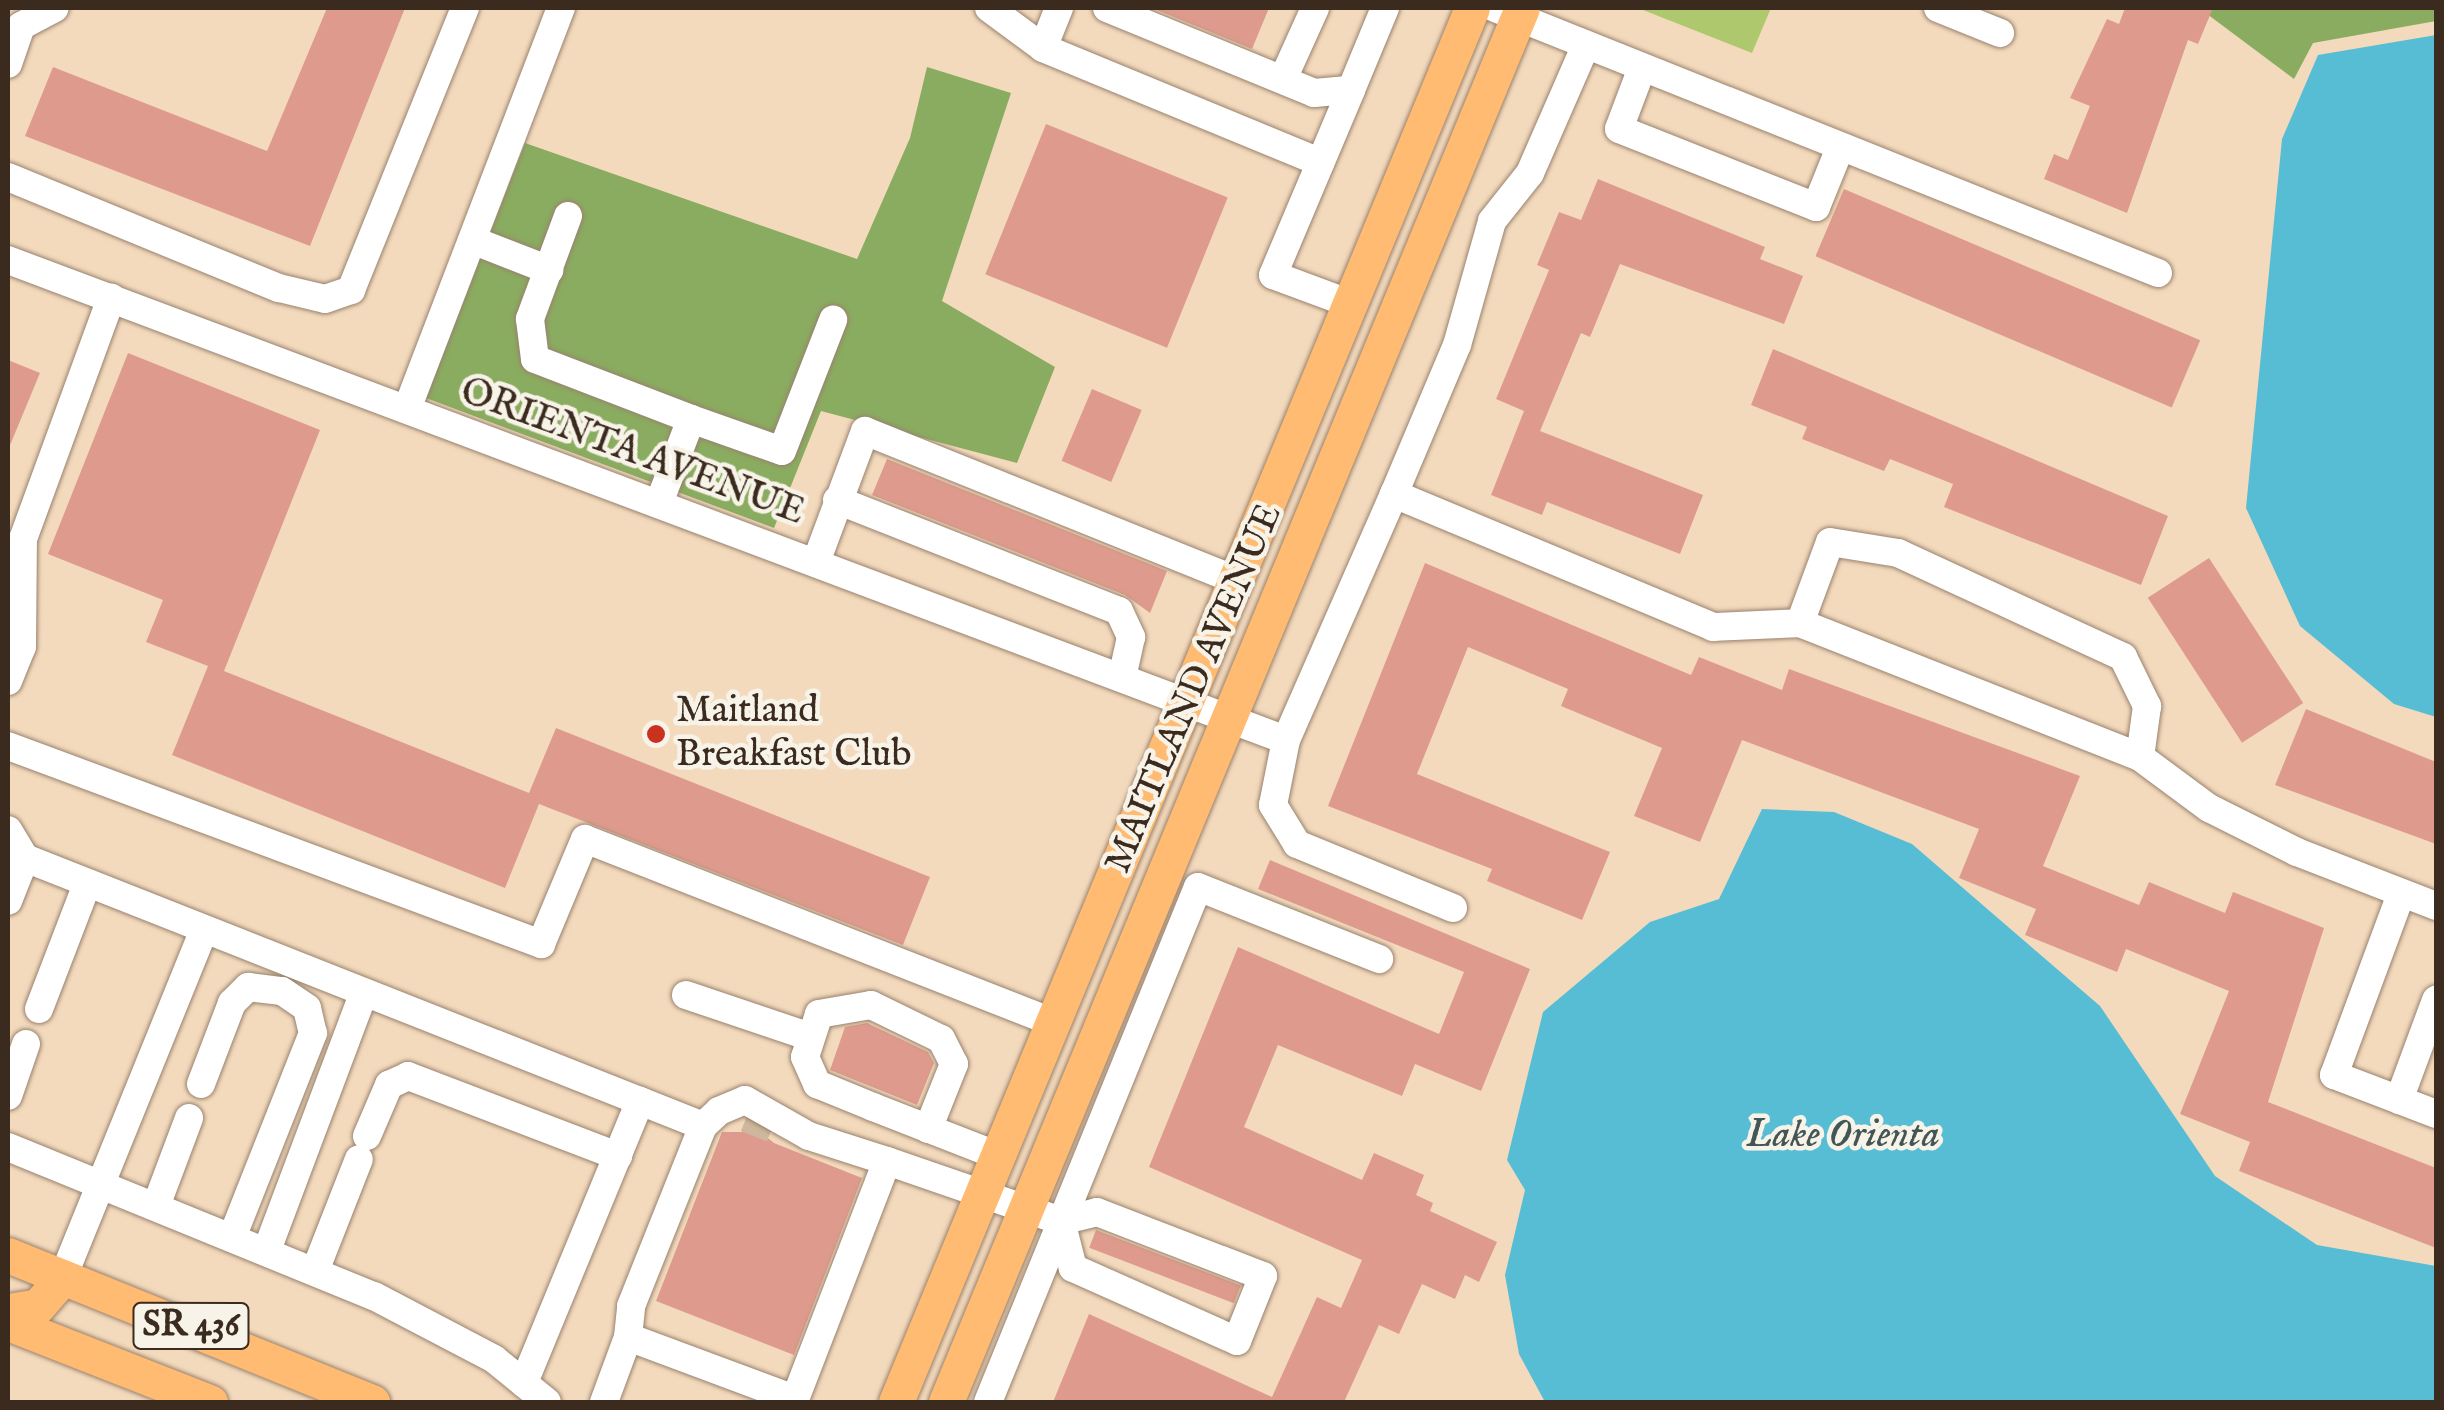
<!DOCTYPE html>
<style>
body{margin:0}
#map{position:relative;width:2444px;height:1410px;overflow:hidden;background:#f4dabd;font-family:"IM FELL English",serif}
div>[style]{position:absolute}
.green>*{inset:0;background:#aec86d}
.forest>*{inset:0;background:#8aac60}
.water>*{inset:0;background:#57bdd5}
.building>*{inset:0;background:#de9b8d;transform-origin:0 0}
.minor-tunnel>*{height:28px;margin-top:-14px;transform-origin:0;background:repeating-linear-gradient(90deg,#cfb79d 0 28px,transparent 0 42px)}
.roads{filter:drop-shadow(0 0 2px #98826e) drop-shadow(0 0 2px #98826e)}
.minor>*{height:28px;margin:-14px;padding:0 14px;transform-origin:14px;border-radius:14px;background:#fff}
.major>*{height:35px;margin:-17.5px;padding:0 17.5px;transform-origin:17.5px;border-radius:17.5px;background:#febb71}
.dots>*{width:28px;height:28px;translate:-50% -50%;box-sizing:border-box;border:5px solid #f7f3e8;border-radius:50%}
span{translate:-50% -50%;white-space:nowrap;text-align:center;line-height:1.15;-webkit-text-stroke:9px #f7f3e8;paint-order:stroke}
.shield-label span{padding:2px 8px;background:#f7f3e8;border:2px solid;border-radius:8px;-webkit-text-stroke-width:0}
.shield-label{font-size:35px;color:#3b2a1e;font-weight:700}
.street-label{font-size:38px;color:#3b2a1e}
.poi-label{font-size:38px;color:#3b2a1e}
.left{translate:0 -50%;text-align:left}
.water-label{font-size:40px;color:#435655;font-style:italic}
.frame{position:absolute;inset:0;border:10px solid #3b2a1e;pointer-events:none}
</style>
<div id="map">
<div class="green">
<div style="clip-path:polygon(1638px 8px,1771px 8px,1752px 53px)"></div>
</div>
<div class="forest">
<div style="clip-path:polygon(2199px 8px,2436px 8px,2436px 21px,2313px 43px,2294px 79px)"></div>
<div style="clip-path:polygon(927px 67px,1011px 93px,942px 301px,1055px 367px,1017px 463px,821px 411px,774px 528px,426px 398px,525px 143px,857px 259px,910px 138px)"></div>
</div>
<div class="water">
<div style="clip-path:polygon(2436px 35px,2436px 717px,2394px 704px,2300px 626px,2246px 508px,2282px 139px,2318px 55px)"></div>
<div style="clip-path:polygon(1762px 809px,1834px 812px,1912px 844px,2100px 1006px,2215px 1176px,2317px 1245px,2436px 1266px,2436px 1402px,1545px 1402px,1519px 1354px,1505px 1275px,1525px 1190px,1507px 1160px,1543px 1012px,1650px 922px,1719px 899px)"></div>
</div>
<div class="building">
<div style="clip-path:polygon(327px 8px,405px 8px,310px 246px,25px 136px,53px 67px,267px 151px)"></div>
<div style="clip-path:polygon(1152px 8px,1269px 8px,1252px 49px)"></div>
<div style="clip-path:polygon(2125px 8px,2213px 8px,2198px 44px,2188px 40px,2127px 213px,2044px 179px,2054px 154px,2068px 160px,2090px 106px,2070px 98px,2107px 19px,2119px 24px)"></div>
<div style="left:1046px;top:124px;width:196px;height:162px;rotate:22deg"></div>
<div style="clip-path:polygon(1598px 179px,1765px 247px,1760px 259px,1803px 276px,1784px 324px,1620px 264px,1590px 337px,1581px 333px,1540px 431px,1703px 495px,1680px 554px,1547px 502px,1542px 515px,1491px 495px,1524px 411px,1496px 399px,1549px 270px,1537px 265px,1559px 212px,1581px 220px)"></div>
<div style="left:1844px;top:189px;width:387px;height:73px;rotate:23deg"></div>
<div style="clip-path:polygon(1773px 349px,2168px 516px,2141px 585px,1944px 507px,1953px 484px,1890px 459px,1884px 471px,1802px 439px,1807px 427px,1751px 405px)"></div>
<div style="clip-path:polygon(128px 353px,320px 430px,224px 671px,529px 793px,556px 728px,930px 877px,903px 945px,539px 804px,505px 888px,172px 755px,208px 666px,146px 642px,163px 600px,48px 554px)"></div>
<div style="clip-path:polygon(8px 360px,40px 373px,8px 450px)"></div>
<div style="left:1092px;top:389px;width:54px;height:78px;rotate:23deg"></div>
<div style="clip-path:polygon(887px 459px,1167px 571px,1150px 613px,1125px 595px,872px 495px)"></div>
<div style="left:2209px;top:558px;width:173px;height:73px;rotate:57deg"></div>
<div style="clip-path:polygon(1425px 563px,1691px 675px,1699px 657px,1782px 690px,1789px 669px,2080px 776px,2043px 866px,2139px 905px,2149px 882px,2225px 913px,2233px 892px,2324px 928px,2268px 1102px,2436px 1168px,2436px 1248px,2239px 1171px,2250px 1142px,2180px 1114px,2229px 991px,2126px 949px,2117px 972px,2025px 935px,2036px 909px,1959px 878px,1979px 829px,1742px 740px,1700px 842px,1634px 816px,1662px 748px,1561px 706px,1568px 689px,1468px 647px,1417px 774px,1610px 852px,1582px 920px,1487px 881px,1492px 869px,1328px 806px)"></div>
<div style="clip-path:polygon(2306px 709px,2436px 762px,2436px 844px,2275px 785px)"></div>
<div style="clip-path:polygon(1270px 860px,1530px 969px,1481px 1091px,1415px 1064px,1402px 1096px,1278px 1045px,1244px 1127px,1362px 1180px,1374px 1153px,1424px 1175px,1416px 1195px,1433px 1203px,1430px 1211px,1497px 1242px,1479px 1282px,1465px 1275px,1455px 1299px,1422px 1284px,1399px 1334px,1379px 1325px,1344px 1402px,1053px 1402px,1089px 1314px,1272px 1397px,1317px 1297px,1341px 1308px,1362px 1260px,1149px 1167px,1238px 947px,1439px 1034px,1464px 972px,1258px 889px)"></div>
<div style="clip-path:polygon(867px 1023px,928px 1052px,934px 1063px,917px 1105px,830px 1070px,845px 1027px)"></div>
<div style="clip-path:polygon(746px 1120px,774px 1143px,862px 1178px,794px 1355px,656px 1301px,722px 1132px,742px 1132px)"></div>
<div style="left:1096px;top:1230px;width:155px;height:19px;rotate:21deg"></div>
</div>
<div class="minor-tunnel">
<div style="left:746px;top:1118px;width:35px;rotate:22deg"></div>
</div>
<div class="roads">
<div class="minor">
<div style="left:989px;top:8px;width:67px;rotate:36.5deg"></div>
<div style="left:1059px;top:8px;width:43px;rotate:111.8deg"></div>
<div style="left:1043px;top:48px;width:300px;rotate:22.4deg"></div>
<div style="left:1107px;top:8px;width:224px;rotate:22.3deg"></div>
<div style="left:1314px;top:93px;width:37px;rotate:-5deg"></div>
<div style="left:1351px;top:90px;width:89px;rotate:-67.5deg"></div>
<div style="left:1495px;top:8px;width:714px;rotate:21.79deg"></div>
<div style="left:1938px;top:8px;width:67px;rotate:22deg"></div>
<div style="left:8px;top:64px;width:40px;rotate:-71.1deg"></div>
<div style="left:21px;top:26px;width:38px;rotate:-28deg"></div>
<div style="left:1642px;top:68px;width:65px;rotate:110.7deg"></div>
<div style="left:1619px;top:129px;width:212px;rotate:21.6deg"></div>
<div style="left:1816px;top:207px;width:64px;rotate:-67.9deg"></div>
<div style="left:1283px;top:79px;width:78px;rotate:-65.7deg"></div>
<div style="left:8px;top:177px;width:293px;rotate:22.3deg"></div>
<div style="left:279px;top:288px;width:47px;rotate:13.4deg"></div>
<div style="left:325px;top:299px;width:28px;rotate:-19deg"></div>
<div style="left:351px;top:290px;width:304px;rotate:-68deg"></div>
<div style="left:568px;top:216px;width:110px;rotate:110.3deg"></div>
<div style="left:530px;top:319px;width:40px;rotate:82.9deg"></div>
<div style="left:535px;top:359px;width:167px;rotate:21deg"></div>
<div style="left:472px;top:240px;width:83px;rotate:21.3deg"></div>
<div style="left:8px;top:260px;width:1365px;rotate:20.59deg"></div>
<div style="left:1351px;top:304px;width:83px;rotate:-159.6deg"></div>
<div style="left:1273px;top:275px;width:201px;rotate:-67.1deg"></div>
<div style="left:407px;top:409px;width:430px;rotate:-69deg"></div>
<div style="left:1394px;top:494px;width:162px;rotate:-67.1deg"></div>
<div style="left:1457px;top:345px;width:129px;rotate:-74.2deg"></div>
<div style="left:1492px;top:221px;width:61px;rotate:-51.6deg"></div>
<div style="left:1530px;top:173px;width:140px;rotate:-66.4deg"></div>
<div style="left:837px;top:500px;width:303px;rotate:21.5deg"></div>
<div style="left:1119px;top:611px;width:29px;rotate:65deg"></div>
<div style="left:1131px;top:637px;width:42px;rotate:102.4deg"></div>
<div style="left:659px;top:503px;width:90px;rotate:-69.1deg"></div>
<div style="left:691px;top:419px;width:96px;rotate:19.4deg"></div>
<div style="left:782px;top:451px;width:141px;rotate:-68.7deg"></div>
<div style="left:816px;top:562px;width:140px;rotate:-69.5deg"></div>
<div style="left:865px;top:431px;width:398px;rotate:21.9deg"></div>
<div style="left:1800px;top:623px;width:86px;rotate:-69.7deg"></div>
<div style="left:1830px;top:542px;width:69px;rotate:9.2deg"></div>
<div style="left:1898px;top:553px;width:248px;rotate:24.8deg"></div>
<div style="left:2123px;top:657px;width:55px;rotate:63.9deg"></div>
<div style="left:2147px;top:706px;width:51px;rotate:97.8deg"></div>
<div style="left:8px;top:681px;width:37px;rotate:-68deg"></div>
<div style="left:22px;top:647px;width:108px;rotate:-89.5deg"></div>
<div style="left:23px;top:539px;width:257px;rotate:-69.9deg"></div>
<div style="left:8px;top:746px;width:569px;rotate:20.38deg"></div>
<div style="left:541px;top:944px;width:114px;rotate:-67.3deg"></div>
<div style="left:585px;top:839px;width:499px;rotate:21.4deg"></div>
<div style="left:8px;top:830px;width:33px;rotate:59deg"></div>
<div style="left:25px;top:858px;width:46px;rotate:111.6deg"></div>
<div style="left:25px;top:858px;width:661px;rotate:21.56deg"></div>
<div style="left:640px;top:1101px;width:305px;rotate:112.4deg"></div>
<div style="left:2401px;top:894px;width:193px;rotate:110.3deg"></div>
<div style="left:2334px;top:1075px;width:109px;rotate:20.9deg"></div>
<div style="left:1453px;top:908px;width:169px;rotate:-157.7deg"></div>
<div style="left:1297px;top:844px;width:46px;rotate:-121.6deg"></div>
<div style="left:1273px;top:805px;width:66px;rotate:-78.7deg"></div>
<div style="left:1286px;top:740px;width:269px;rotate:-66.3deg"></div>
<div style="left:1394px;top:494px;width:346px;rotate:22.6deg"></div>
<div style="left:1713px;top:627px;width:87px;rotate:-2.6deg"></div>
<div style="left:1800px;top:623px;width:365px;rotate:21.5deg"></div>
<div style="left:2140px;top:757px;width:86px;rotate:36.5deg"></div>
<div style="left:2209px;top:808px;width:98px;rotate:26.6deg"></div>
<div style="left:2297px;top:852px;width:149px;rotate:21.2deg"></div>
<div style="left:686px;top:995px;width:129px;rotate:18.6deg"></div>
<div style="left:39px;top:1009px;width:134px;rotate:-69deg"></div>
<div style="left:201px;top:1084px;width:87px;rotate:-69.1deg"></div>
<div style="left:232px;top:1003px;width:23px;rotate:-45deg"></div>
<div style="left:248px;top:987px;width:34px;rotate:7deg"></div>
<div style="left:282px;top:991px;width:30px;rotate:34deg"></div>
<div style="left:307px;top:1008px;width:26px;rotate:77deg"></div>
<div style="left:313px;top:1033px;width:217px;rotate:111.6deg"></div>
<div style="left:8px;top:1096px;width:55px;rotate:-70.9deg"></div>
<div style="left:2399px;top:1100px;width:107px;rotate:-69.7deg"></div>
<div style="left:640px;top:1101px;width:68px;rotate:21.6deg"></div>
<div style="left:928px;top:1129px;width:70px;rotate:-68.2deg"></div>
<div style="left:954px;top:1064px;width:28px;rotate:-117deg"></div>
<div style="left:941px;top:1039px;width:78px;rotate:-154.1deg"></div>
<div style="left:871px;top:1005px;width:53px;rotate:170.2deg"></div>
<div style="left:819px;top:1014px;width:45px;rotate:108deg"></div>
<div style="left:805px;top:1057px;width:30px;rotate:66deg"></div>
<div style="left:817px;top:1084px;width:61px;rotate:22.3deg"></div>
<div style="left:873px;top:1107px;width:132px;rotate:21.3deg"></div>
<div style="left:367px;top:1136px;width:56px;rotate:-66.7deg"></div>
<div style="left:389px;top:1085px;width:21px;rotate:-25deg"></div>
<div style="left:408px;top:1076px;width:225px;rotate:20.9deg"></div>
<div style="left:8px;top:1147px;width:395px;rotate:22.2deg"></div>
<div style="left:374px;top:1296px;width:136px;rotate:27.7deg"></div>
<div style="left:494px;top:1359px;width:68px;rotate:39.1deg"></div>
<div style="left:156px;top:1206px;width:94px;rotate:-69.4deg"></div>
<div style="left:267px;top:1250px;width:273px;rotate:-69.4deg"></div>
<div style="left:315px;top:1271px;width:120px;rotate:-68.6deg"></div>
<div style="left:63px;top:1277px;width:372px;rotate:-67.9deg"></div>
<div style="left:628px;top:1337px;width:31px;rotate:-84deg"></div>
<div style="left:631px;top:1306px;width:194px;rotate:-68.2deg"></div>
<div style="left:703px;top:1126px;width:22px;rotate:-43deg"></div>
<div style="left:719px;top:1111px;width:28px;rotate:-23deg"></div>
<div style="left:745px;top:1100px;width:73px;rotate:29.4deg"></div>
<div style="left:809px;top:1136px;width:82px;rotate:17.8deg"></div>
<div style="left:604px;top:1402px;width:69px;rotate:-69.7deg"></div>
<div style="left:628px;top:1337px;width:178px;rotate:20.4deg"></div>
<div style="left:794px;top:1402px;width:258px;rotate:-68.9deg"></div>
<div style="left:887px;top:1161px;width:184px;rotate:19deg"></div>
<div style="left:1061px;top:1221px;width:37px;rotate:-14deg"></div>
<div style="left:1097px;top:1212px;width:178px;rotate:21.1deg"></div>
<div style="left:1263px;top:1276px;width:70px;rotate:111.8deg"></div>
<div style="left:1237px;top:1341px;width:180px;rotate:-156deg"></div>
<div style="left:1073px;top:1268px;width:49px;rotate:-104.3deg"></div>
<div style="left:988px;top:1402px;width:556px;rotate:-67.82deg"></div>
<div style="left:1198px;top:887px;width:195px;rotate:21.7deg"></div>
</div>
<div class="major">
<div style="left:8px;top:1255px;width:393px;rotate:22deg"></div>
<div style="left:8px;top:1311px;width:30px;rotate:-9deg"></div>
<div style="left:38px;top:1306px;width:38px;rotate:-49deg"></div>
<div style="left:8px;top:1323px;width:217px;rotate:21.4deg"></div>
<div style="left:896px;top:1402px;width:1508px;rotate:-67.55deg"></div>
<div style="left:946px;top:1402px;width:1508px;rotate:-67.55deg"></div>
</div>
</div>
<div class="dots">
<div style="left:656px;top:734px;background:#c8321e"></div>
</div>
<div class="shield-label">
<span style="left:191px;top:1326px">SR 436</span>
</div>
<div class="street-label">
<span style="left:632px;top:453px;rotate:20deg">ORIENTA AVENUE</span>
<span style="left:1195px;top:689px;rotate:-67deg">MAITLAND AVENUE</span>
</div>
<div class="poi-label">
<span class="left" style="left:676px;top:734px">Maitland<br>Breakfast Club</span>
</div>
<div class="water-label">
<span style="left:1843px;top:1136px">Lake Orienta</span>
</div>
<div class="frame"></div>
</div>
